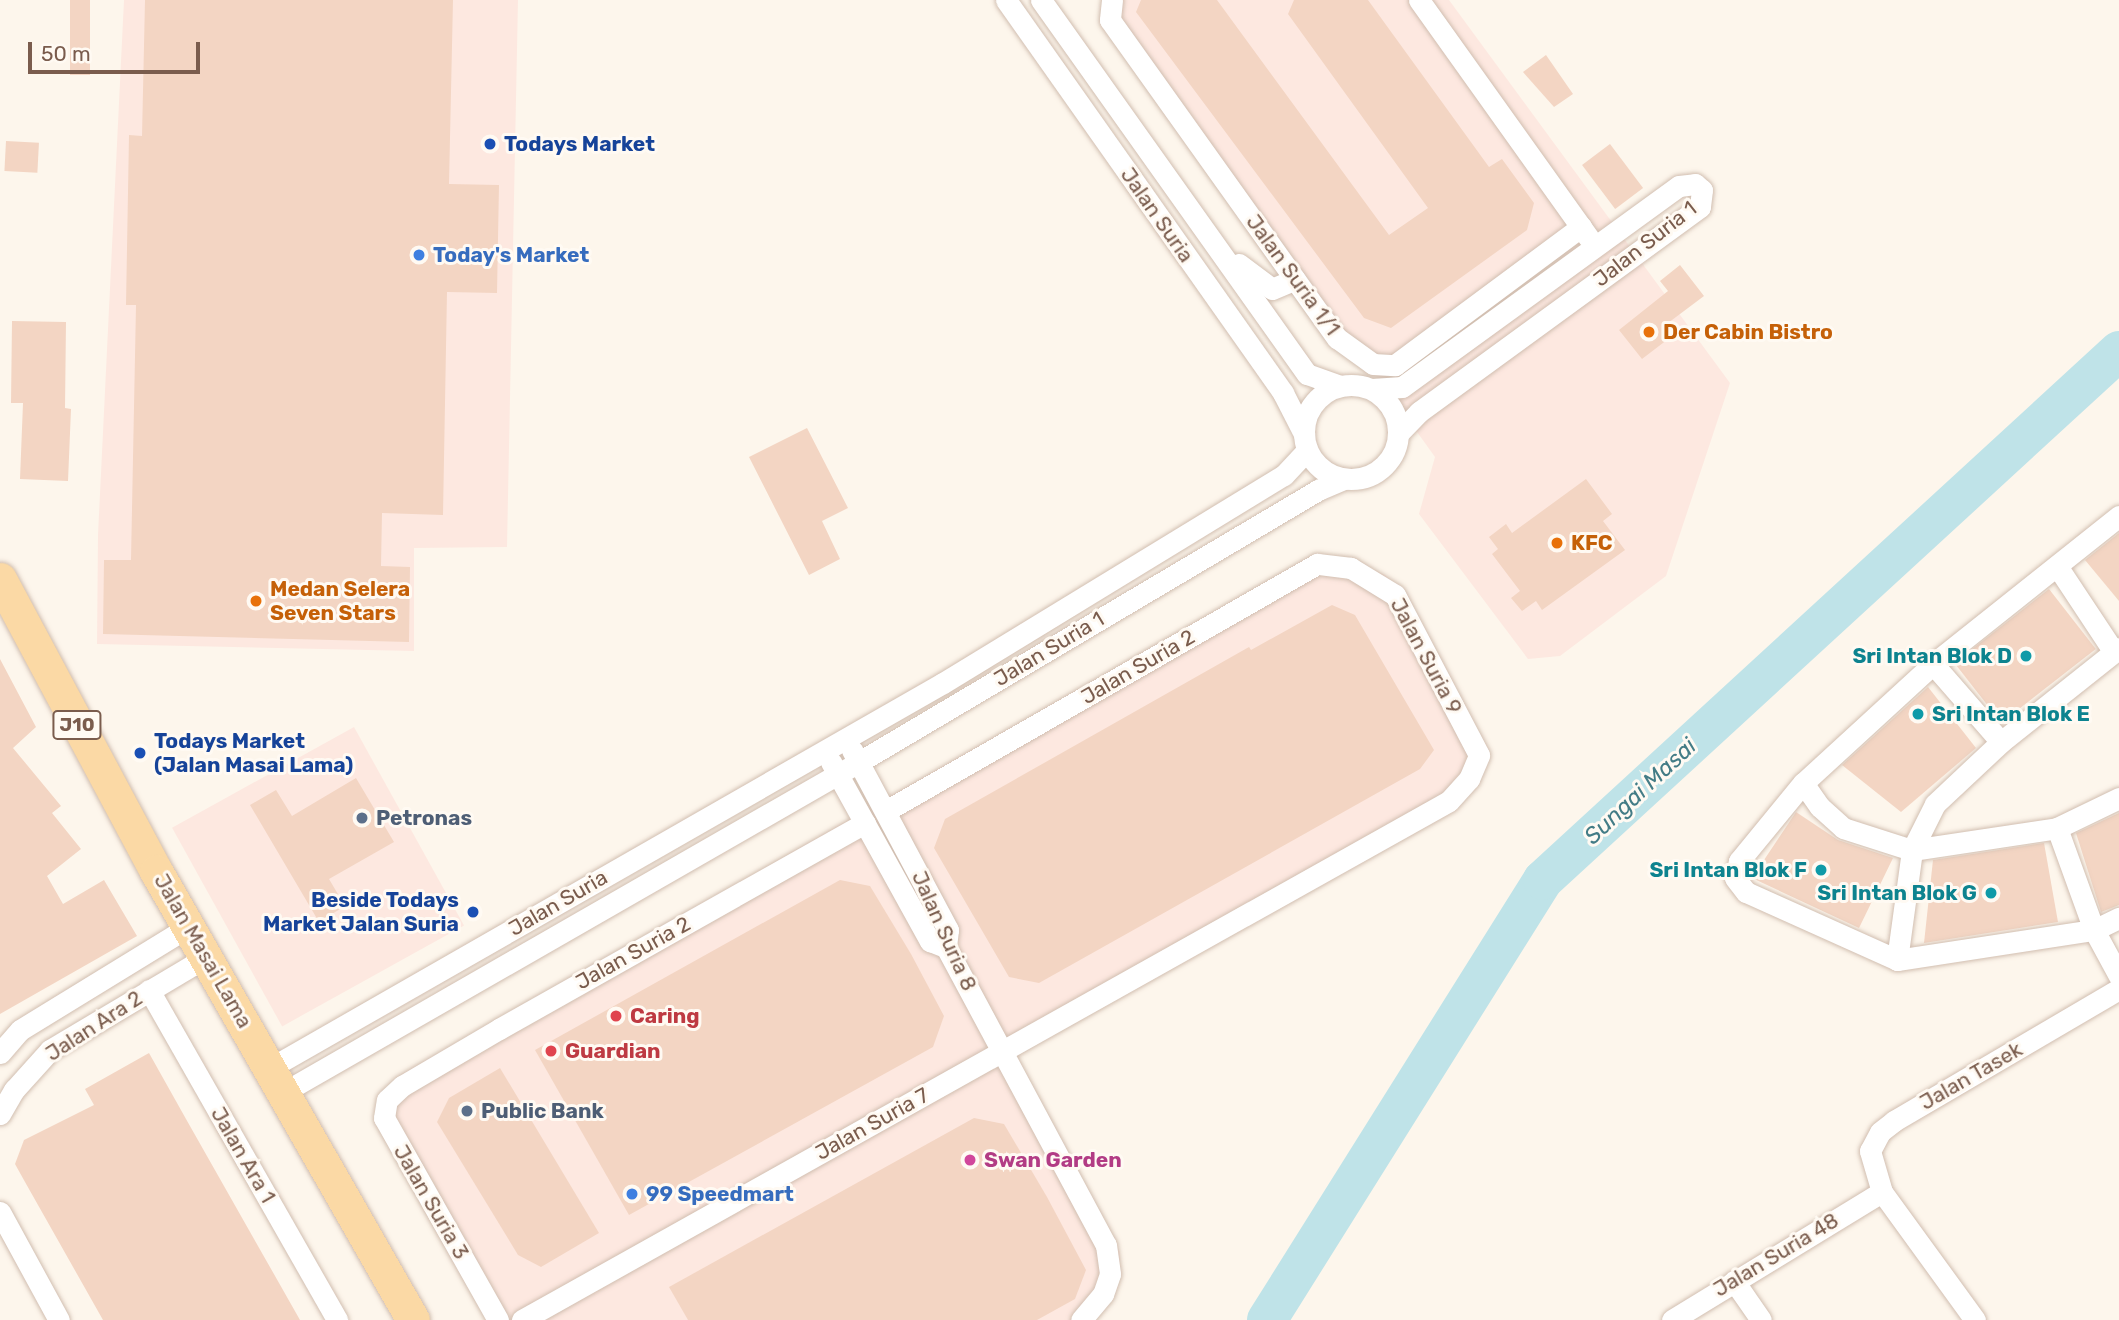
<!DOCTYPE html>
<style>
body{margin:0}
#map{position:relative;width:2119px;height:1320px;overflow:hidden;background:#fdf6ec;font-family:Rubik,sans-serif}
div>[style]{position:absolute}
.commercial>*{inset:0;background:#fde8e0;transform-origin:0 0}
.river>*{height:40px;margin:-20px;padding:0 20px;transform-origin:20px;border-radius:20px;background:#bfe3e8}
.building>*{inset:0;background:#f3d5c3;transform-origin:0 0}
.roads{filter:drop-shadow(0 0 2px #d1beb0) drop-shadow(0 0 2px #d1beb0)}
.minor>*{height:21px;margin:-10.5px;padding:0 10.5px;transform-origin:10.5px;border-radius:10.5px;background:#fff}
.minor>.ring{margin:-10.5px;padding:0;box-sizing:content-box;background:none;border:21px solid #fff;border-radius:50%}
.primary>*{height:33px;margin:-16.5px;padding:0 16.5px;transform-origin:16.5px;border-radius:16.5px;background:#fbd9a5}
.dots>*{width:19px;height:19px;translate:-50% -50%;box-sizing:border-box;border:4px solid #fffaf3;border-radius:50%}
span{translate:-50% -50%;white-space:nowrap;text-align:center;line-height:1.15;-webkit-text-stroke:6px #fffaf3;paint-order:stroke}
.shield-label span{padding:2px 5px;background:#fffaf3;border:2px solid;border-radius:5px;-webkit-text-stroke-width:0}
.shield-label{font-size:19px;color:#7a5c4d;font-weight:700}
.transit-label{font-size:21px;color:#164399;font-weight:700}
.left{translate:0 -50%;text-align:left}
.right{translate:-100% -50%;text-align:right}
.street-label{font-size:21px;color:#7a5c4d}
.shop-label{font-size:21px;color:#366cbe;font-weight:700}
.food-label{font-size:21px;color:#c56008;font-weight:700}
.culture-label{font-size:21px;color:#0d838f;font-weight:700}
.service-label{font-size:21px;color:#4e5e75;font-weight:700}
.health-label{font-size:21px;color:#be3a42;font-weight:700}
.hotel-label{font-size:21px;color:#b23c85;font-weight:700}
.water-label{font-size:23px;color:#437c86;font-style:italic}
.scale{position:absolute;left:28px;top:42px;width:172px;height:32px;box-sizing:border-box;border:4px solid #7a5c4d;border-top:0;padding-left:9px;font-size:21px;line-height:24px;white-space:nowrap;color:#7a5c4d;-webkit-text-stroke:5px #fffaf3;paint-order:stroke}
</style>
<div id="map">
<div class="commercial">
<div style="clip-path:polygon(124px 0,518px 0,507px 547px,414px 548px,414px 651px,97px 644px,98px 535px)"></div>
<div style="clip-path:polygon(1107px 0,1449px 0,1730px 383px,1666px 576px,1560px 656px,1528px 659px,1419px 514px,1435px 457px)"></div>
<div style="clip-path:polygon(1313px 556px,1355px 561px,1385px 575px,1400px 589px,1489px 754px,1477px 783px,1013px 1055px,1120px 1252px,1120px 1274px,1094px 1320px,488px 1320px,380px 1095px,402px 1074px)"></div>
<div style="left:354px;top:727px;width:227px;height:208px;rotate:61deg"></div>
</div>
<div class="river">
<div style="left:1267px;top:1320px;width:519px;rotate:-57.9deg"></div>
<div style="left:1543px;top:880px;width:782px;rotate:-42.56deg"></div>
</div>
<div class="building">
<div style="left:70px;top:0;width:20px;height:75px"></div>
<div style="clip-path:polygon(145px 0,453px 0,449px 184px,499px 185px,497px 293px,447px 292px,443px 515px,382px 513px,381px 566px,410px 567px,409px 642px,103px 634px,104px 560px,131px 560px,136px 305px,126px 305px,129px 135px,142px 136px)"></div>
<div style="clip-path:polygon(1141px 0,1217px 0,1389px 235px,1428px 208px,1288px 14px,1294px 0,1368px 0,1489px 167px,1502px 159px,1534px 203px,1527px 230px,1391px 328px,1364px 318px,1136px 12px)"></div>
<div style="clip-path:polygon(1546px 55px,1573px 94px,1554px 107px,1523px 72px)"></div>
<div style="left:6px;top:141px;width:33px;height:30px;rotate:3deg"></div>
<div style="left:1610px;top:144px;width:55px;height:35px;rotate:53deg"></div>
<div style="clip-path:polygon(1680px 265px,1704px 296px,1668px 323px,1676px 333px,1642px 359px,1619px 330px,1668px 291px,1660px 281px)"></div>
<div style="clip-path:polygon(12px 321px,66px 322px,65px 408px,71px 409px,68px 481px,20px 479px,23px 403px,11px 403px)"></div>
<div style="clip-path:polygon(807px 428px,848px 508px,822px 521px,840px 559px,809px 575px,749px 457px)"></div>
<div style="clip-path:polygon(1586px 479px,1612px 514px,1603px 521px,1625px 550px,1542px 610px,1536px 601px,1522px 611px,1511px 598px,1520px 591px,1492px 554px,1498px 549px,1489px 537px,1506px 524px,1512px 533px)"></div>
<div style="clip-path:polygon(2119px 533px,2119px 601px,2085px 560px)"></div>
<div style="left:2049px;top:589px;width:76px;height:120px;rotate:52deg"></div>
<div style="clip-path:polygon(1332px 605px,1355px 615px,1434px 750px,1420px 769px,1039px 983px,1009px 977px,934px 848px,945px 819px,1249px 647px,1251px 650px)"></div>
<div style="clip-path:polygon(0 659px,36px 727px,13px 748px,61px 806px,52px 813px,81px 849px,47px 876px,63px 904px,104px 880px,137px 936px,0 1014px)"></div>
<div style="clip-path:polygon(1928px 687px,1976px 748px,1901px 812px,1842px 765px)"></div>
<div style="clip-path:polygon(356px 778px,394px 842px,329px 879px,345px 906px,319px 922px,250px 805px,276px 790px,292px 816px)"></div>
<div style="clip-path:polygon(1796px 812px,1838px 840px,1893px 858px,1859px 928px,1752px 878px)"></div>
<div style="clip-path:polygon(2119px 813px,2119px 905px,2101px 912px,2076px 833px)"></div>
<div style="clip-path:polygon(2044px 843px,2058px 922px,1924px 943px,1933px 860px)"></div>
<div style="clip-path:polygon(840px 880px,870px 886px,911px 954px,944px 1016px,933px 1047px,629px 1215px,535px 1050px)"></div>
<div style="clip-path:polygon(149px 1053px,186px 1119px,300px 1320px,103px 1320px,25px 1182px,15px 1164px,24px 1140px,94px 1105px,85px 1089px)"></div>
<div style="clip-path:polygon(500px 1068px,599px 1233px,541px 1267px,518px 1255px,437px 1122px,449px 1098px)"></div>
<div style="clip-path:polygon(974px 1118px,1004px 1124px,1047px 1197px,1086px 1270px,1075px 1299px,1037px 1320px,688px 1320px,669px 1287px)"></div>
</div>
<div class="roads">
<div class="minor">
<div style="left:1006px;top:0;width:481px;rotate:54.8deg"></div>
<div style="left:1283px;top:393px;width:46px;rotate:62.9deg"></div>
<div style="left:1041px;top:0;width:459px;rotate:54.6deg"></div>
<div style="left:1307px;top:374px;width:35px;rotate:20deg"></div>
<div style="left:1112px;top:0;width:20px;rotate:96deg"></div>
<div style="left:1110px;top:20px;width:391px;rotate:54.5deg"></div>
<div style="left:1337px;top:338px;width:44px;rotate:35.8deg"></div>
<div style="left:1373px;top:364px;width:22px;rotate:3deg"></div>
<div style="left:1395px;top:365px;width:232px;rotate:-36.6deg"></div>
<div style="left:1419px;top:0;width:292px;rotate:54.5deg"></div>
<div style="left:1239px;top:264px;width:41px;rotate:37.1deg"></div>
<div style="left:1272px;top:289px;width:25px;rotate:-23deg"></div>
<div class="ring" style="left:1304px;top:385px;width:73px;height:73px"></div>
<div style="left:1372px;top:389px;width:30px;rotate:-4deg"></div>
<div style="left:1402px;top:387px;width:342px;rotate:-36deg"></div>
<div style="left:1679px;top:186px;width:16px;rotate:-7deg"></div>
<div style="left:1695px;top:184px;width:9px;rotate:41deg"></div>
<div style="left:1702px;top:190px;width:17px;rotate:97deg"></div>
<div style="left:1700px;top:207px;width:348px;rotate:143.9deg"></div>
<div style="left:1419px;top:412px;width:30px;rotate:134deg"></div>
<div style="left:2119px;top:516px;width:238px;rotate:141.5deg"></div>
<div style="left:1933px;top:664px;width:176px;rotate:137.5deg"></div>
<div style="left:1803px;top:783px;width:101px;rotate:129.4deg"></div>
<div style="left:1739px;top:861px;width:17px;rotate:103deg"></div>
<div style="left:1735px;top:878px;width:18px;rotate:52deg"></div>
<div style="left:1746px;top:892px;width:166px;rotate:24.2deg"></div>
<div style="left:1897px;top:960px;width:199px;rotate:-8.7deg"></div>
<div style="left:2094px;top:930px;width:28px;rotate:-26deg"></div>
<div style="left:2057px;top:566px;width:103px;rotate:56.5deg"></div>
<div style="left:1933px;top:664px;width:103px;rotate:48.9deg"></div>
<div style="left:852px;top:750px;width:204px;rotate:61.9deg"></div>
<div style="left:948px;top:930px;width:17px;rotate:97deg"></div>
<div style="left:946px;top:947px;width:338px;rotate:61.8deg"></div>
<div style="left:1106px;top:1245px;width:29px;rotate:82deg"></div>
<div style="left:1110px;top:1274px;width:21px;rotate:109deg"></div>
<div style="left:1103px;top:1294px;width:34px;rotate:130deg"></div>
<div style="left:831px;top:762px;width:205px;rotate:61.1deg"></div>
<div style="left:930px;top:941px;width:17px;rotate:21deg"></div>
<div style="left:1803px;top:783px;width:29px;rotate:55deg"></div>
<div style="left:1820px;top:807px;width:31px;rotate:42deg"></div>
<div style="left:1843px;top:828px;width:72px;rotate:17.7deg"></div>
<div style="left:1912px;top:850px;width:147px;rotate:-8.6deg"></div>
<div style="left:2057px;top:828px;width:69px;rotate:-25.8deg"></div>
<div style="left:2057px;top:828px;width:109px;rotate:70.1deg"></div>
<div style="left:2094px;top:930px;width:52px;rotate:61.5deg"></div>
<div style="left:1897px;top:960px;width:111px;rotate:-82.2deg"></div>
<div style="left:1912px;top:850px;width:51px;rotate:-63.4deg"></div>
<div style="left:1935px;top:804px;width:91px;rotate:-43.2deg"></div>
<div style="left:2001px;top:742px;width:151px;rotate:-38.5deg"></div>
<div style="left:149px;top:990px;width:380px;rotate:60.3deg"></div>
<div style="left:0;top:1053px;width:30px;rotate:-49deg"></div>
<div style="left:20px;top:1030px;width:197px;rotate:-31.5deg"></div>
<div style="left:270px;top:1068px;width:775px;rotate:-29.77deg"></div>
<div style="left:943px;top:683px;width:399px;rotate:-31.4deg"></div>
<div style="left:1284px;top:475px;width:34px;rotate:-47deg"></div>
<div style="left:284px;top:1092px;width:663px;rotate:-29.85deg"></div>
<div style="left:859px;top:762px;width:534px;rotate:-30.65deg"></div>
<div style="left:1318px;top:490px;width:28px;rotate:-23deg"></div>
<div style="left:0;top:1114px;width:28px;rotate:-60deg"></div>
<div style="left:14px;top:1090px;width:54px;rotate:-48deg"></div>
<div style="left:50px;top:1050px;width:182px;rotate:-30.8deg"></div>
<div style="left:0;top:1212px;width:123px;rotate:61.4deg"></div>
<div style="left:1734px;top:1281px;width:47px;rotate:55.3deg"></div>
<div style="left:498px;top:1320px;width:232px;rotate:-119.4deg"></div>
<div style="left:384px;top:1118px;width:18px;rotate:-81deg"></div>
<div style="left:387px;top:1100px;width:21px;rotate:-43deg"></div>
<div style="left:402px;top:1086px;width:113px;rotate:-30.4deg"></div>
<div style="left:499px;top:1029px;width:420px;rotate:-29.4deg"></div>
<div style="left:522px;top:1320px;width:1062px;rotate:-29.24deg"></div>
<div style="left:1449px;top:801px;width:30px;rotate:-48deg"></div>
<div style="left:1469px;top:779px;width:26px;rotate:-67deg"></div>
<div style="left:1479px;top:755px;width:181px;rotate:-117.7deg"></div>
<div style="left:1395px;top:595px;width:52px;rotate:-148.5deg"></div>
<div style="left:1351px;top:568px;width:34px;rotate:-173deg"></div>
<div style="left:1317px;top:564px;width:497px;rotate:150.2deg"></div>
<div style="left:1672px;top:1320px;width:246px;rotate:-31.4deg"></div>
<div style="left:1975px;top:1320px;width:158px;rotate:-126deg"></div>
<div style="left:1882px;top:1192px;width:43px;rotate:-106.3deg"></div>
<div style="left:1870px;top:1151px;width:21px;rotate:-62deg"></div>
<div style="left:1880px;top:1132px;width:18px;rotate:-38deg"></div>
<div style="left:1894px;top:1121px;width:261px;rotate:-30.4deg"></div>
</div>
<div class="primary">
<div style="left:0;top:579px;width:331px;rotate:61.9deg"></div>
<div style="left:156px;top:871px;width:517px;rotate:60.21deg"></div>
</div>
</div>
<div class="dots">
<div style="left:490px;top:144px;background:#1a4fb4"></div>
<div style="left:419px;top:255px;background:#3f7fe0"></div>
<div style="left:1649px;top:332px;background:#e8710a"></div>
<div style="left:1557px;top:543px;background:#e8710a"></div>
<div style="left:256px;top:601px;background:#e8710a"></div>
<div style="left:2026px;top:656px;background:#0f9aa8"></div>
<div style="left:1918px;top:714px;background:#0f9aa8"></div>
<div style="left:140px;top:753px;background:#1a4fb4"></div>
<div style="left:362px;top:818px;background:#5c6f8a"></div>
<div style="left:1821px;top:870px;background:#0f9aa8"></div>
<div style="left:1991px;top:893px;background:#0f9aa8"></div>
<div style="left:473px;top:912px;background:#1a4fb4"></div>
<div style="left:616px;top:1016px;background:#e0444e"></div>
<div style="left:551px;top:1051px;background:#e0444e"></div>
<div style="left:467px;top:1111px;background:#5c6f8a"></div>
<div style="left:970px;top:1160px;background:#d1479c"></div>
<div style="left:632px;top:1194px;background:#3f7fe0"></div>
</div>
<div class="shield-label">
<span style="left:77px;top:725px">J10</span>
</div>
<div class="transit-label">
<span class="left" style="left:504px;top:144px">Todays Market</span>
<span class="left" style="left:154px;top:753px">Todays Market<br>(Jalan Masai Lama)</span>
<span class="right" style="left:459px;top:912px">Beside Todays<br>Market Jalan Suria</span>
</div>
<div class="street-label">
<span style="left:1157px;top:215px;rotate:55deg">Jalan Suria</span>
<span style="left:1645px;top:244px;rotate:-38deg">Jalan Suria 1</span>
<span style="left:1293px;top:275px;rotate:54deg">Jalan Suria 1/1</span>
<span style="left:1049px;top:649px;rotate:-31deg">Jalan Suria 1</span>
<span style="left:1426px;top:656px;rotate:62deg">Jalan Suria 9</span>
<span style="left:1138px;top:667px;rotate:-30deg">Jalan Suria 2</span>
<span style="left:558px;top:903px;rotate:-30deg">Jalan Suria</span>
<span style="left:944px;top:931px;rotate:66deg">Jalan Suria 8</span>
<span style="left:203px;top:951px;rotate:60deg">Jalan Masai Lama</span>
<span style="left:633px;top:953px;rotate:-29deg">Jalan Suria 2</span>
<span style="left:94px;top:1026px;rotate:-33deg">Jalan Ara 2</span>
<span style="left:1971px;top:1076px;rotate:-30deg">Jalan Tasek</span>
<span style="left:872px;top:1124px;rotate:-29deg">Jalan Suria 7</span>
<span style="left:243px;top:1155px;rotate:60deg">Jalan Ara 1</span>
<span style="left:431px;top:1202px;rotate:60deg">Jalan Suria 3</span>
<span style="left:1776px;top:1255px;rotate:-31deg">Jalan Suria 48</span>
</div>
<div class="shop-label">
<span class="left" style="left:433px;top:255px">Today's Market</span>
<span class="left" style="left:646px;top:1194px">99 Speedmart</span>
</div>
<div class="food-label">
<span class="left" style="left:1663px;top:332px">Der Cabin Bistro</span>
<span class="left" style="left:1571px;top:543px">KFC</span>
<span class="left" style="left:270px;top:601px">Medan Selera<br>Seven Stars</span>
</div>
<div class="culture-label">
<span class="right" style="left:2012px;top:656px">Sri Intan Blok D</span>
<span class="left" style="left:1932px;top:714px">Sri Intan Blok E</span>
<span class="right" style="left:1807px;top:870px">Sri Intan Blok F</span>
<span class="right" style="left:1977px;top:893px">Sri Intan Blok G</span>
</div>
<div class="service-label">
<span class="left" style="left:376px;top:818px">Petronas</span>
<span class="left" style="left:481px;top:1111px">Public Bank</span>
</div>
<div class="health-label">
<span class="left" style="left:630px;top:1016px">Caring</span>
<span class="left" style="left:565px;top:1051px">Guardian</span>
</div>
<div class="hotel-label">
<span class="left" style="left:984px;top:1160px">Swan Garden</span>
</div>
<div class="water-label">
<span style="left:1640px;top:791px;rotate:-43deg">Sungai Masai</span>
</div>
<div class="scale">50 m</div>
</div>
